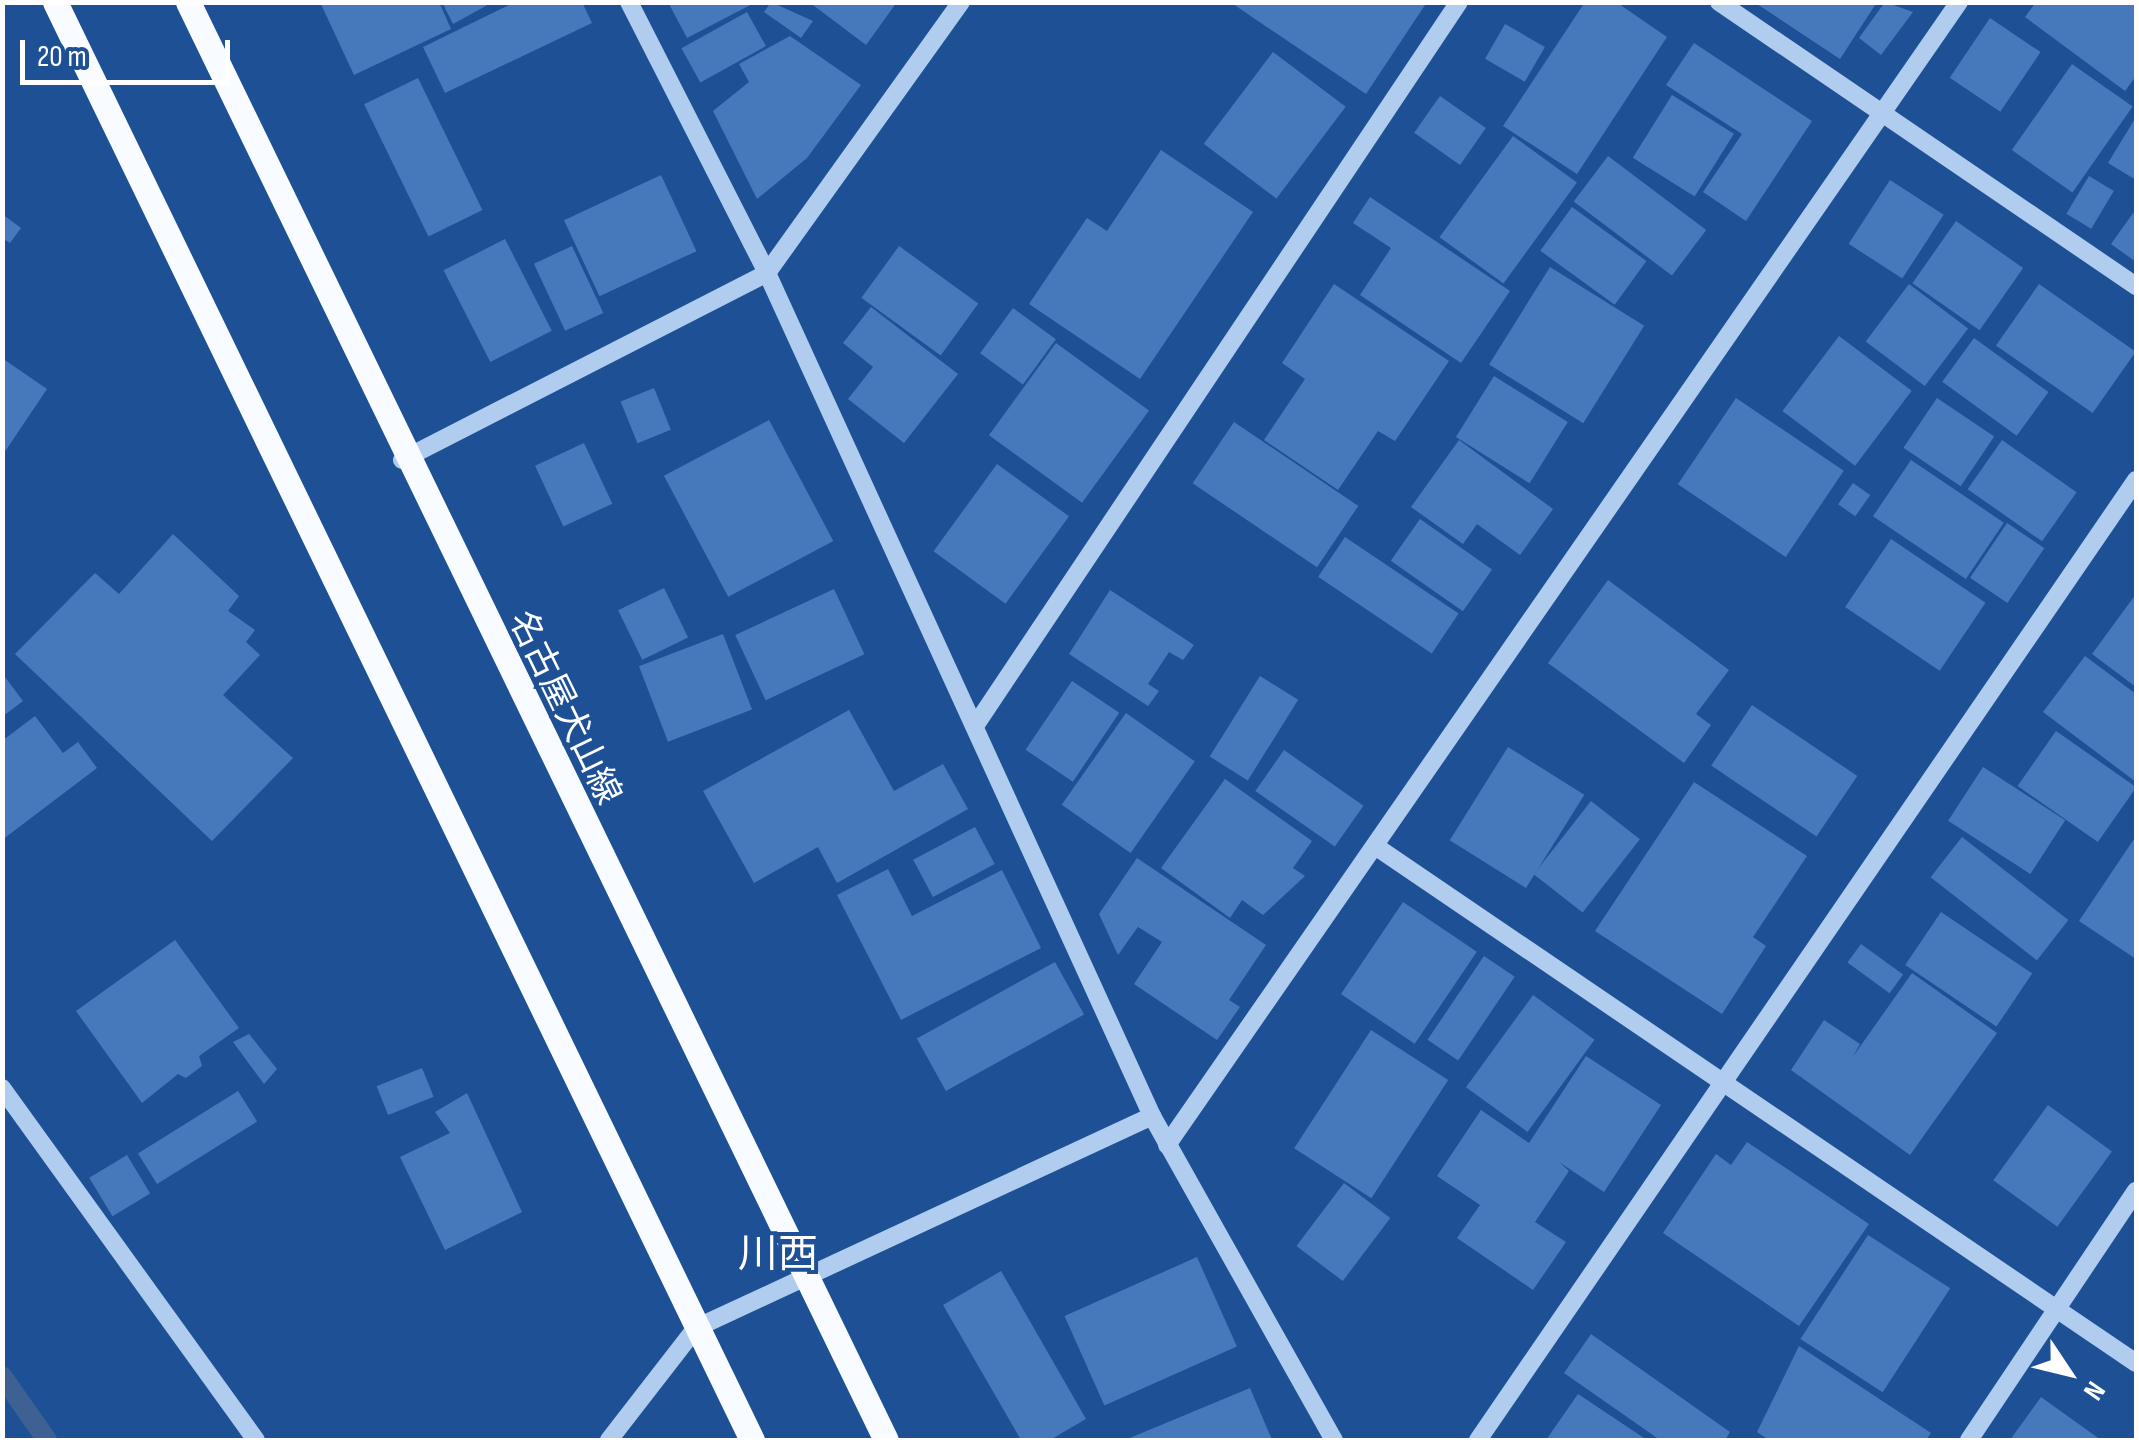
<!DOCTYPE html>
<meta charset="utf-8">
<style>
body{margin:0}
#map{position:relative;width:2139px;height:1443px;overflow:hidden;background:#1d5095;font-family:"Sofia Sans Condensed","Noto Sans JP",sans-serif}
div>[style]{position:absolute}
.stream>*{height:20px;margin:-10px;padding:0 10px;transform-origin:10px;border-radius:10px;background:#3d6193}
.building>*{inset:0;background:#4679bc;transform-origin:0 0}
.minor>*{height:18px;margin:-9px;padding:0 9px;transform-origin:9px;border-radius:9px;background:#b0ccef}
.major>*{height:25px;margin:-12.5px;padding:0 12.5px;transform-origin:12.5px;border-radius:12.5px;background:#f8fbff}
span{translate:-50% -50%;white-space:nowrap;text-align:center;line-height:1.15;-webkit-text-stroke:8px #1d5095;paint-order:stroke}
.street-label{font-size:35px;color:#fff}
.quarter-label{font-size:40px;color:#fff}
.frame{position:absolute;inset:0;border:5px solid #fff;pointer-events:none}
.north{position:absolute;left:2019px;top:1323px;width:100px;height:100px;-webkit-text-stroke:8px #1d5095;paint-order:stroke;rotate:125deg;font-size:28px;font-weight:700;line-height:40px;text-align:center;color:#fff}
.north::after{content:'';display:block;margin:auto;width:35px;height:45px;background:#fff;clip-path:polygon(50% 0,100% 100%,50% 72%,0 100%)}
.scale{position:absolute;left:20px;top:40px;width:210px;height:45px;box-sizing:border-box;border:5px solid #fff;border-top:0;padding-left:12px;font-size:30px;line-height:35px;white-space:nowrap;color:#fff;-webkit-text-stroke:8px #1d5095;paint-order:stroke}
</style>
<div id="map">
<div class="stream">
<div style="left:2px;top:1376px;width:78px;rotate:54.9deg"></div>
</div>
<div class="building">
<div style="clip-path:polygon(320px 2px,439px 2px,451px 29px,354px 75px)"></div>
<div style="clip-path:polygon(442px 2px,493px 2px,453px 24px)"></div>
<div style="clip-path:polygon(515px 2px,582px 2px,592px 23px,445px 93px,423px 47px)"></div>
<div style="clip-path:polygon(668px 2px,756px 2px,687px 38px)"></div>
<div style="clip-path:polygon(771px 2px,813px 21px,801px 38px,764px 12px)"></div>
<div style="clip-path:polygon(809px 2px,897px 2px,866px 45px)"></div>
<div style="clip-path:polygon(1230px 2px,1427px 2px,1366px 94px)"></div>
<div style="clip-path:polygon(1585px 2px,1616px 2px,1667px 37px,1577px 174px,1503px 126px)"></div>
<div style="clip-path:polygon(1754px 2px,1877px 2px,1840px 59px)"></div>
<div style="clip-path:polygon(1885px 2px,1913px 12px,1881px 55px,1859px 38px)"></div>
<div style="clip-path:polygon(2036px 2px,2136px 2px,2136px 76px,2125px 91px,2025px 17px)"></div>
<div style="left:747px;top:12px;width:39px;height:75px;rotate:61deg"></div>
<div style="left:1990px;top:18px;width:61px;height:72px;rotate:34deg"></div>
<div style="left:1505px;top:24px;width:46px;height:40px;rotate:30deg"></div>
<div style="clip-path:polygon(790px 36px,861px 85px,807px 158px,757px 199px,713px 111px,749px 82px,739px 64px)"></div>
<div style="clip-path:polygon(1694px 43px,1812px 121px,1746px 221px,1703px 192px,1742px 134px,1666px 85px)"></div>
<div style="left:1273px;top:52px;width:91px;height:115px;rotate:37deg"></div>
<div style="left:2072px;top:64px;width:74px;height:105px;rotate:35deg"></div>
<div style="left:418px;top:78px;width:147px;height:60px;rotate:64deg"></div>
<div style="left:1672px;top:95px;width:73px;height:74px;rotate:32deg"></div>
<div style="left:1440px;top:96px;width:56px;height:45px;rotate:35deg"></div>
<div style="clip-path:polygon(2136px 117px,2136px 180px,2108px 163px)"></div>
<div style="left:1513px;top:136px;width:79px;height:125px;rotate:36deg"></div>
<div style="clip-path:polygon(1161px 150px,1253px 212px,1140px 379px,1029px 304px,1087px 218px,1107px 231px)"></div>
<div style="left:1608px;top:156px;width:123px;height:57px;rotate:37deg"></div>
<div style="left:661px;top:175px;width:84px;height:107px;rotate:65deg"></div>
<div style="left:2089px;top:176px;width:29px;height:44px;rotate:31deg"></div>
<div style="left:1890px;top:180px;width:64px;height:76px;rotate:33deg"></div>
<div style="clip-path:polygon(1370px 197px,1510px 291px,1461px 363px,1360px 295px,1391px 248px,1353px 223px)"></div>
<div style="left:1572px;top:207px;width:92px;height:54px;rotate:36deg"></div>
<div style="clip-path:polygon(2136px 209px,2136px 262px,2111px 244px)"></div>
<div style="clip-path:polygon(2px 214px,21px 228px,10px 243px,2px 238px)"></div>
<div style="left:1956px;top:221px;width:82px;height:76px;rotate:35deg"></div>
<div style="left:505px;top:239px;width:103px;height:69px;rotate:63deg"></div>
<div style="left:572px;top:246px;width:74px;height:42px;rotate:65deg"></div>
<div style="left:899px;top:246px;width:98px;height:64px;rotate:36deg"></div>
<div style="left:1550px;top:267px;width:111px;height:115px;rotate:32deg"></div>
<div style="clip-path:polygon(1334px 284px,1449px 361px,1395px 441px,1378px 431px,1338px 490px,1264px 440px,1305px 379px,1282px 363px)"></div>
<div style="left:1909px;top:284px;width:74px;height:72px;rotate:37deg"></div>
<div style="left:2039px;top:284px;width:118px;height:75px;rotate:35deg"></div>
<div style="clip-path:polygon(871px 307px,958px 374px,904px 443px,848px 399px,873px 367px,843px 343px)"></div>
<div style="left:1013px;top:308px;width:53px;height:56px;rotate:36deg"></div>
<div style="left:1839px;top:336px;width:91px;height:94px;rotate:37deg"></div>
<div style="left:1974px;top:338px;width:92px;height:54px;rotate:36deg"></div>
<div style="left:1056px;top:343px;width:115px;height:114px;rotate:36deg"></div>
<div style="clip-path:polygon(2px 358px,47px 389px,2px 456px)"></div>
<div style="left:1494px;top:376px;width:87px;height:72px;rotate:32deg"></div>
<div style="left:654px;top:388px;width:45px;height:36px;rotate:68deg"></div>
<div style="left:1736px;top:398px;width:130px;height:104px;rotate:34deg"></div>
<div style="left:1937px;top:398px;width:69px;height:60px;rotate:34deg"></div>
<div style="left:769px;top:420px;width:137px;height:119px;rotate:62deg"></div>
<div style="left:1234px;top:422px;width:150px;height:74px;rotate:34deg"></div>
<div style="clip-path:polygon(1459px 440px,1553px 509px,1520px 555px,1477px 524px,1463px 544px,1411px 507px)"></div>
<div style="left:2002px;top:440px;width:91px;height:60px;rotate:35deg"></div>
<div style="left:584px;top:443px;width:67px;height:54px;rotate:65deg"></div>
<div style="left:1911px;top:460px;width:112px;height:68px;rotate:34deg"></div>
<div style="left:997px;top:464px;width:89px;height:108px;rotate:36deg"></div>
<div style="left:1853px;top:483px;width:21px;height:26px;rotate:35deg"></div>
<div style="left:1420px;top:519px;width:88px;height:51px;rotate:35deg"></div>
<div style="left:2007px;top:523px;width:45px;height:66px;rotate:34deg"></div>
<div style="clip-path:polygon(173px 534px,239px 596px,228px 611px,255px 630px,246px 642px,260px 655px,223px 695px,293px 758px,212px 841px,15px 654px,95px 573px,119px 594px)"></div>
<div style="left:1345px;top:537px;width:137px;height:48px;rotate:34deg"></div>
<div style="left:1891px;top:539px;width:114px;height:82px;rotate:34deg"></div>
<div style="clip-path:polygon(1608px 580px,1729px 670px,1696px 714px,1711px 725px,1684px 763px,1548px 663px)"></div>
<div style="left:664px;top:588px;width:55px;height:51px;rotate:64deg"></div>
<div style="left:834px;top:589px;width:72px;height:109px;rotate:65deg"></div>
<div style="clip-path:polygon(1110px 590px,1194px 645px,1183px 660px,1169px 652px,1148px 684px,1159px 691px,1148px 706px,1069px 654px)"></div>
<div style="clip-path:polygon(2136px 594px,2136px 687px,2092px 654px)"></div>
<div style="left:723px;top:634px;width:81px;height:90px;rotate:69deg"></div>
<div style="clip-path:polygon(2085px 656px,2136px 694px,2136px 782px,2043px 712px)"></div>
<div style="clip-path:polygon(2px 673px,23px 701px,2px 717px)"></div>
<div style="left:1260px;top:676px;width:45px;height:95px;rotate:32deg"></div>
<div style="left:1072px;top:681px;width:57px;height:83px;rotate:34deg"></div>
<div style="left:1752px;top:705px;width:127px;height:73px;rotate:34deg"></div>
<div style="clip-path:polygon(849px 710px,894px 791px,943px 764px,968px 809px,837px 883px,818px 847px,754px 883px,703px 791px)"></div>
<div style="left:1126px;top:713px;width:84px;height:112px;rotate:35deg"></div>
<div style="clip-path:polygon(35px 716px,63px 753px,78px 742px,97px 768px,2px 840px,2px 741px)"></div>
<div style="left:2056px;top:731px;width:98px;height:67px;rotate:35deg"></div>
<div style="left:1508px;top:747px;width:90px;height:110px;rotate:32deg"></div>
<div style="left:1284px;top:750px;width:97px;height:50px;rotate:35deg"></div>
<div style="left:1983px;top:767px;width:98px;height:64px;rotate:33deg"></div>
<div style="clip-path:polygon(1225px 779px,1312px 841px,1293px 868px,1305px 876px,1263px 915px,1242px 900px,1230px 918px,1161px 868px)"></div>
<div style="clip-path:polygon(1694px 782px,1807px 856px,1753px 937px,1766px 946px,1722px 1014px,1595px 931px)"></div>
<div style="left:1591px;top:801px;width:62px;height:93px;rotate:38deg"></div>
<div style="left:975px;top:827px;width:42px;height:70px;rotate:62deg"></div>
<div style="clip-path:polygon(2136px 836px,2136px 959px,2079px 921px)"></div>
<div style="left:1962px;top:837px;width:135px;height:51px;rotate:38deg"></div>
<div style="clip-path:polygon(1137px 858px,1266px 945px,1229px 1000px,1240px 1007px,1217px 1040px,1134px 984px,1162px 942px,1138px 927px,1152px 907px,1118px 955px,1099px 914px)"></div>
<div style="clip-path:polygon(888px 869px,912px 916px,1002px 870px,1041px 948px,901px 1020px,837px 895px)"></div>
<div style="left:1403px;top:902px;width:89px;height:111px;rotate:34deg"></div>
<div style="left:1941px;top:912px;width:110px;height:64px;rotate:34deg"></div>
<div style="clip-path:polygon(175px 940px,239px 1028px,199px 1056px,202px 1066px,186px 1078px,178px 1074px,142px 1103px,76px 1011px)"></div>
<div style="left:1861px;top:944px;width:52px;height:23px;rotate:36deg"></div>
<div style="left:1484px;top:956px;width:37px;height:101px;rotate:34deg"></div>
<div style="left:1055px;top:962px;width:60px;height:158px;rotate:61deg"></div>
<div style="clip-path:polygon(1912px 973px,1997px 1033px,1910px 1155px,1791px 1070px,1824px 1020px,1860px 1044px,1852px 1058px)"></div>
<div style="left:1533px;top:995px;width:76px;height:114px;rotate:36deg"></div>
<div style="left:1371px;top:1030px;width:92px;height:141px;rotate:33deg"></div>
<div style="clip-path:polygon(249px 1034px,277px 1069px,264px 1084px,233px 1042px)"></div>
<div style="clip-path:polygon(1586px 1056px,1661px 1105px,1604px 1192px,1559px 1162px,1569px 1171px,1535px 1222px,1566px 1242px,1533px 1290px,1457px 1238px,1480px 1205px,1437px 1176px,1481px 1110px,1529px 1143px)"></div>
<div style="left:422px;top:1068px;width:31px;height:49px;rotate:68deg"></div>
<div style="left:238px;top:1091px;width:36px;height:118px;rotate:58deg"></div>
<div style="clip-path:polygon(467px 1093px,522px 1212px,445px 1250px,400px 1157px,450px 1133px,435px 1112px)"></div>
<div style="left:2048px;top:1105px;width:79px;height:93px;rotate:36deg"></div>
<div style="clip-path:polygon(1747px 1142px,1869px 1224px,1799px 1326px,1663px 1233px,1716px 1154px,1731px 1165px)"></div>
<div style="left:127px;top:1155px;width:45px;height:44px;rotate:59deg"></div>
<div style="left:1344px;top:1183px;width:58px;height:79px;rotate:37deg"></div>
<div style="left:1868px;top:1235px;width:98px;height:124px;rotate:33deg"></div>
<div style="left:1197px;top:1257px;width:98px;height:145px;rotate:66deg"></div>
<div style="clip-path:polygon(1001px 1271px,1086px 1419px,1050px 1440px,1021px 1440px,943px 1305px)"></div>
<div style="clip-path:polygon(1591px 1334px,1730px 1432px,1725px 1440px,1660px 1440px,1564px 1373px)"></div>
<div style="clip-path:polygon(1799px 1346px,1931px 1433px,1926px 1440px,1769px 1440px,1757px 1432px)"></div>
<div style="clip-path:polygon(1250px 1388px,1272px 1440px,1125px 1440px)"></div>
<div style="clip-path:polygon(1578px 1394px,1647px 1440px,1546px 1440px)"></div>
<div style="clip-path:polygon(2041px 1397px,2101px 1440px,2010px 1440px)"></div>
</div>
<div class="minor">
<div style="left:629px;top:2px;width:304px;rotate:63deg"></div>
<div style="left:767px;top:273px;width:927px;rotate:65.45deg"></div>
<div style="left:1152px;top:1116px;width:372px;rotate:60.7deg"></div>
<div style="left:1719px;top:2px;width:505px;rotate:34.26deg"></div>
<div style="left:402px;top:460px;width:410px;rotate:-27.1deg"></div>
<div style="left:767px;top:273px;width:333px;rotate:-54.4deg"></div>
<div style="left:977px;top:723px;width:867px;rotate:-56.24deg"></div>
<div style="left:1378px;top:848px;width:916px;rotate:34.19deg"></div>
<div style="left:2px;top:1088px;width:434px;rotate:54.2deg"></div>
<div style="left:1167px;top:1145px;width:1391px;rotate:-55.28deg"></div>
<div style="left:609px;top:1440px;width:142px;rotate:-52.2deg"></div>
<div style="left:696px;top:1328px;width:503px;rotate:-24.93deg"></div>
<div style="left:1478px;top:1440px;width:1164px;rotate:-55.57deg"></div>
<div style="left:1969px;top:1440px;width:300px;rotate:-56.2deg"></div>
</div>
<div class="major">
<div style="left:55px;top:2px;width:1598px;rotate:64.14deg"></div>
<div style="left:188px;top:2px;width:1598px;rotate:64.11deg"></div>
</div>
<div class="street-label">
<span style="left:564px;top:708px;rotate:64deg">名古屋犬山線</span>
</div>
<div class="quarter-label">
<span style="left:778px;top:1255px">川西</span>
</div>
<div class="frame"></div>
<div class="north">N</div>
<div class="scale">20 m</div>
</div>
